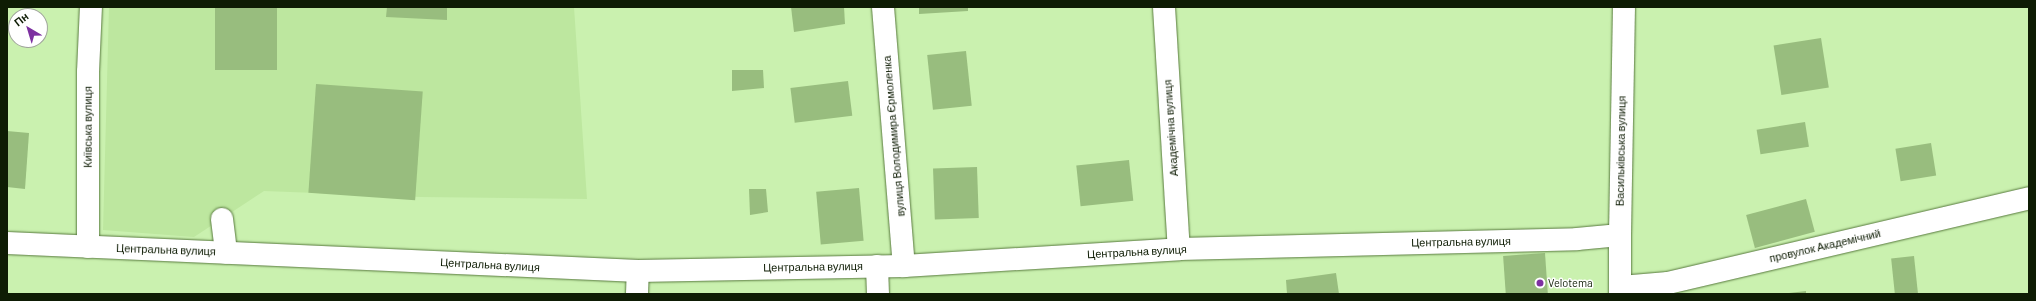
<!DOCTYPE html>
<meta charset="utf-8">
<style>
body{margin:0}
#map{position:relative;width:2036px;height:301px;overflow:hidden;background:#caf1af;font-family:Barlow,sans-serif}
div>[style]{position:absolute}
.built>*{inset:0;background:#bde79f}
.building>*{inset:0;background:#98bd7e;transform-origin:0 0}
.roads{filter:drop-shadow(0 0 1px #587a3e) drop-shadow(0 0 1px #587a3e)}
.minor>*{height:22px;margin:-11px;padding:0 11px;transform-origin:11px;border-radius:11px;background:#fff}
.tertiary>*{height:22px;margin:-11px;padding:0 11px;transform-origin:11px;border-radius:11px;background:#fff}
.dots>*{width:11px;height:11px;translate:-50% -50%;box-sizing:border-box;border:2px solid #fff;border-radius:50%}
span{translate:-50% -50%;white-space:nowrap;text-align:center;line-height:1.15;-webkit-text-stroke:3px #fff;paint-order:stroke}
.street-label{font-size:11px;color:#0e1c04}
.poi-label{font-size:11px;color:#0e1c04}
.left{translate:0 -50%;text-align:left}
.frame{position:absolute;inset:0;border:8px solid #0e1c04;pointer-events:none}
.north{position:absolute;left:8px;top:8px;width:40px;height:40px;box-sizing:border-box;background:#fff;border:1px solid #9fa49b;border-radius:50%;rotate:322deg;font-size:11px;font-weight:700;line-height:16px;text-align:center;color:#0e1c04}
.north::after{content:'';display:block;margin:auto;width:14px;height:18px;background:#7d30a1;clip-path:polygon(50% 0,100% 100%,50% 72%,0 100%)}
</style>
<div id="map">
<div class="built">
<div style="clip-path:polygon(109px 7px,574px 7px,587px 199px,421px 197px,264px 191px,194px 237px,103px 230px)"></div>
</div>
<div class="building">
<div style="left:215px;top:7px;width:62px;height:63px"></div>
<div style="clip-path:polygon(387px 7px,447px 7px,447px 20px,386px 17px)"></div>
<div style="clip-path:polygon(791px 7px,844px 7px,845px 24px,794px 32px)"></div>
<div style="clip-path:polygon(919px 7px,968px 7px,968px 11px,919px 14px)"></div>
<div style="left:1821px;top:38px;width:50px;height:48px;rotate:81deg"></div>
<div style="left:966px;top:51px;width:55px;height:39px;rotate:84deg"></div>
<div style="clip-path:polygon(732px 70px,763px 70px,764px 88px,732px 91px)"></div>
<div style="left:848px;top:81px;width:35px;height:58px;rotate:83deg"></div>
<div style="left:316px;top:84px;width:107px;height:109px;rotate:4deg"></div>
<div style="left:1805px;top:122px;width:25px;height:49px;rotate:81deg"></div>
<div style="clip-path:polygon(7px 131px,29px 133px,25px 189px,7px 187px)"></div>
<div style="left:1931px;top:143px;width:33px;height:36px;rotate:81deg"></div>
<div style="left:1129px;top:160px;width:41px;height:53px;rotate:84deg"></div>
<div style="left:977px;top:167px;width:51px;height:44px;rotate:88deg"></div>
<div style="left:859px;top:188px;width:53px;height:43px;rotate:85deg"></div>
<div style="clip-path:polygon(749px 189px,766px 189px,768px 212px,750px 215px)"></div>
<div style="left:1806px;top:199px;width:34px;height:62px;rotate:75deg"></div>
<div style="left:1545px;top:253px;width:41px;height:42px;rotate:86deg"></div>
<div style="left:1914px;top:256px;width:38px;height:23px;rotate:84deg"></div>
<div style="clip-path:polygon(1336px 273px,1339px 294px,1287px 294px,1286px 280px)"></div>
<div style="clip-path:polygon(1806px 291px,1806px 294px,1789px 294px,1789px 293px)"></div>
</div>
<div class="roads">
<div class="minor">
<div style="left:883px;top:7px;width:260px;rotate:85.4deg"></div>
<div style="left:1164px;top:7px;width:242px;rotate:86.5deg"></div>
<div style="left:222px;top:219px;width:34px;rotate:83deg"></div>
<div style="left:7px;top:243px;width:632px;rotate:2.54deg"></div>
<div style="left:638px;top:271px;width:266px;rotate:-1.1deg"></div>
<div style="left:904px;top:266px;width:276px;rotate:-3.5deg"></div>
<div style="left:1179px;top:249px;width:398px;rotate:-1.4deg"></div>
<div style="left:1577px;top:239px;width:43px;rotate:-5.3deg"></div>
<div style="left:88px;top:247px;width:175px;rotate:-90deg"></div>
<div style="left:88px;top:72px;width:65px;rotate:-87.4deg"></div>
<div style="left:877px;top:266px;width:28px;rotate:88deg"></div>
<div style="left:1621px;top:287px;width:47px;rotate:-4.9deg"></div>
<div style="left:1668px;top:283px;width:371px;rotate:-13.2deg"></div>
<div style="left:637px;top:294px;width:23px;rotate:-88deg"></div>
</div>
<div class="tertiary">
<div style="left:1620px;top:294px;width:59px;rotate:-90deg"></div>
<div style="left:1620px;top:235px;width:228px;rotate:-89deg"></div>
</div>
</div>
<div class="dots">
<div style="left:1540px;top:283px;background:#7d30a1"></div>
</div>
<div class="street-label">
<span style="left:88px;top:127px;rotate:-90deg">Київська вулиця</span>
<span style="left:1171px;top:128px;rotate:-94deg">Академічна вулиця</span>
<span style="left:894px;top:136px;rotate:-95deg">вулиця Володимира Єрмоленка</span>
<span style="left:1621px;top:151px;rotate:-89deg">Васильківська вулиця</span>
<span style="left:1461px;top:242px;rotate:-1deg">Центральна вулиця</span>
<span style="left:1825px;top:246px;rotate:-13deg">провулок Академічний</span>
<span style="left:166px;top:250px;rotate:2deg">Центральна вулиця</span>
<span style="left:1137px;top:252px;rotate:-3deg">Центральна вулиця</span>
<span style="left:490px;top:265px;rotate:3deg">Центральна вулиця</span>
<span style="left:813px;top:267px;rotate:-1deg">Центральна вулиця</span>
</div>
<div class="poi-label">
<span class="left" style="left:1548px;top:283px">Velotema</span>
</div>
<div class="frame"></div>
<div class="north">Пн</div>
</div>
